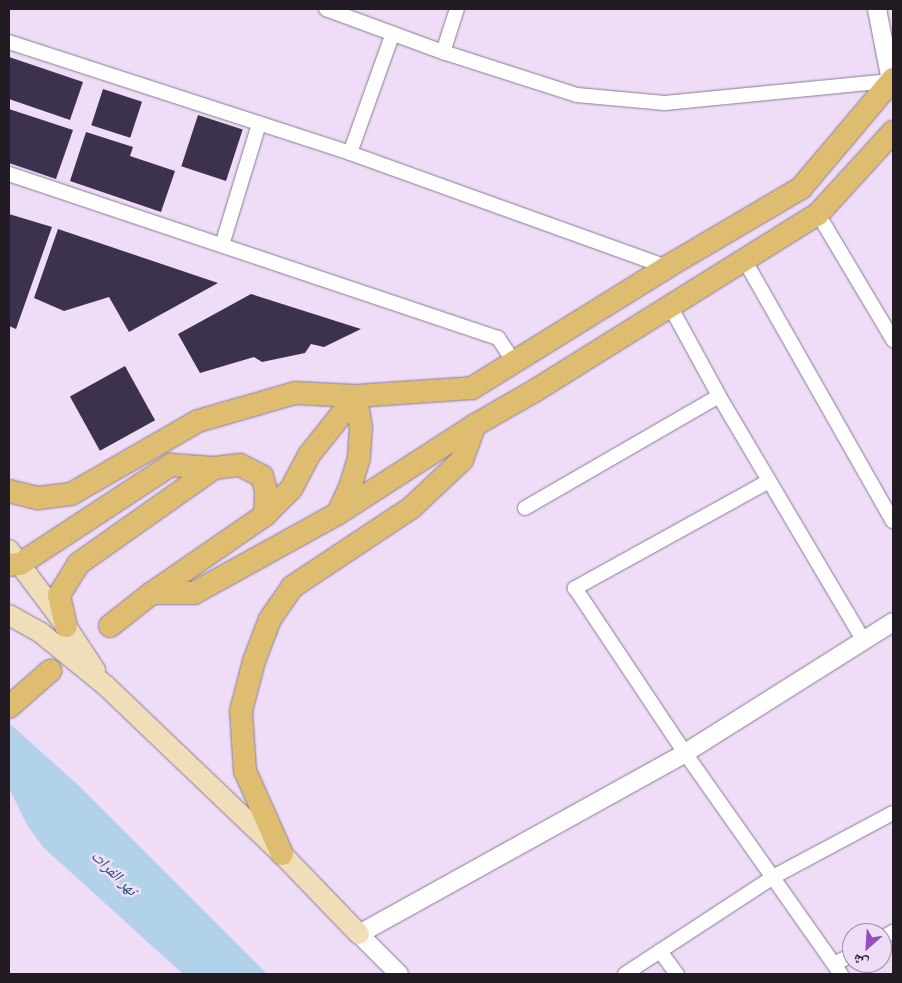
<!DOCTYPE html>
<meta charset="utf-8">
<style>
body{margin:0}
#map{position:relative;width:902px;height:983px;overflow:hidden;background:#efddf7;font-family:Figtree,"Noto Naskh Arabic",sans-serif}
div>[style]{position:absolute}
.water>*{inset:0;background:#b1d2e9}
.building>*{inset:0;background:#3c324d;transform-origin:0 0}
.roads{filter:drop-shadow(0 0 1px #8a7a91) drop-shadow(0 0 1px #8a7a91)}
.minor>*{height:14px;margin:-7px;padding:0 7px;transform-origin:7px;border-radius:7px;background:#fff}
.tertiary>*{height:18px;margin:-9px;padding:0 9px;transform-origin:9px;border-radius:9px;background:#fff}
.secondary>*{height:20px;margin:-10px;padding:0 10px;transform-origin:10px;border-radius:10px;background:#efdeb8}
.primary>*{height:22px;margin:-11px;padding:0 11px;transform-origin:11px;border-radius:11px;background:#dfbd70}
span{translate:-50% -50%;white-space:nowrap;text-align:center;line-height:1.15;-webkit-text-stroke:5px #efddf7;paint-order:stroke}
.water-label{font-size:16px;color:#205676;font-style:italic}
.frame{position:absolute;inset:0;border:10px solid #221b24;pointer-events:none}
.north{position:absolute;left:842px;top:923px;width:50px;height:50px;box-sizing:border-box;background:#efddf7;border:1px solid #9d8fa3;border-radius:50%;rotate:206deg;font-size:14px;font-weight:700;line-height:20px;text-align:center;color:#221b24}
.north::after{content:'';display:block;margin:auto;width:18px;height:22px;background:#964dc0;clip-path:polygon(50% 0,100% 100%,50% 72%,0 100%)}
</style>
<div id="map">
<div class="water">
<div style="clip-path:polygon(9px 723px,76px 783px,267px 974px,183px 974px,44px 848px,28px 827px,9px 788px)"></div>
</div>
<div class="building">
<div style="clip-path:polygon(9px 57px,83px 82px,70px 120px,9px 99px)"></div>
<div style="left:103px;top:89px;width:41px;height:38px;rotate:18deg"></div>
<div style="clip-path:polygon(9px 109px,73px 130px,56px 179px,9px 163px)"></div>
<div style="left:198px;top:115px;width:47px;height:54px;rotate:18deg"></div>
<div style="clip-path:polygon(86px 132px,133px 147px,130px 156px,175px 171px,161px 212px,70px 181px)"></div>
<div style="clip-path:polygon(9px 214px,52px 227px,16px 329px,9px 326px)"></div>
<div style="clip-path:polygon(58px 229px,218px 283px,129px 332px,109px 297px,64px 311px,34px 298px)"></div>
<div style="clip-path:polygon(251px 294px,361px 329px,324px 347px,311px 344px,305px 353px,262px 362px,254px 357px,200px 373px,178px 334px)"></div>
<div style="left:125px;top:366px;width:62px;height:63px;rotate:61deg"></div>
</div>
<div class="roads">
<div class="minor">
<div style="left:326px;top:9px;width:125px;rotate:20.2deg"></div>
<div style="left:443px;top:52px;width:141px;rotate:17.8deg"></div>
<div style="left:577px;top:95px;width:88px;rotate:5.2deg"></div>
<div style="left:665px;top:103px;width:227px;rotate:-5.6deg"></div>
<div style="left:9px;top:42px;width:359px;rotate:18deg"></div>
<div style="left:350px;top:153px;width:337px;rotate:19.8deg"></div>
<div style="left:443px;top:52px;width:45px;rotate:-72deg"></div>
<div style="left:350px;top:153px;width:127px;rotate:-70.3deg"></div>
<div style="left:9px;top:174px;width:516px;rotate:18.54deg"></div>
<div style="left:498px;top:338px;width:29px;rotate:56deg"></div>
<div style="left:818px;top:214px;width:147px;rotate:59.2deg"></div>
<div style="left:222px;top:245px;width:127px;rotate:-73deg"></div>
<div style="left:745px;top:261px;width:299px;rotate:60.4deg"></div>
<div style="left:670px;top:306px;width:102px;rotate:61.4deg"></div>
<div style="left:719px;top:396px;width:285px;rotate:59.4deg"></div>
<div style="left:769px;top:481px;width:222px;rotate:151.1deg"></div>
<div style="left:575px;top:588px;width:198px;rotate:56.3deg"></div>
<div style="left:685px;top:753px;width:271px;rotate:54.8deg"></div>
<div style="left:525px;top:508px;width:224px;rotate:-30deg"></div>
<div style="left:882px;top:938px;width:13px;rotate:-29deg"></div>
<div style="left:660px;top:951px;width:29px;rotate:54deg"></div>
<div style="left:834px;top:964px;width:20px;rotate:-27deg"></div>
<div style="left:625px;top:974px;width:177px;rotate:-33.2deg"></div>
<div style="left:773px;top:877px;width:136px;rotate:-28.1deg"></div>
</div>
<div class="tertiary">
<div style="left:877px;top:9px;width:73px;rotate:79deg"></div>
<div style="left:399px;top:974px;width:57px;rotate:-135deg"></div>
<div style="left:359px;top:934px;width:373px;rotate:-29deg"></div>
<div style="left:685px;top:753px;width:246px;rotate:-32.2deg"></div>
</div>
<div class="secondary">
<div style="left:9px;top:550px;width:95px;rotate:53.1deg"></div>
<div style="left:66px;top:626px;width:53px;rotate:56.6deg"></div>
<div style="left:9px;top:615px;width:37px;rotate:29deg"></div>
<div style="left:41px;top:633px;width:84px;rotate:39.2deg"></div>
<div style="left:106px;top:686px;width:243px;rotate:43.7deg"></div>
<div style="left:282px;top:854px;width:111px;rotate:46.1deg"></div>
</div>
<div class="primary">
<div style="left:9px;top:491px;width:30px;rotate:14deg"></div>
<div style="left:38px;top:498px;width:33px;rotate:-7deg"></div>
<div style="left:71px;top:494px;width:146px;rotate:-29.9deg"></div>
<div style="left:198px;top:421px;width:101px;rotate:-16.1deg"></div>
<div style="left:295px;top:393px;width:61px;rotate:2.8deg"></div>
<div style="left:356px;top:396px;width:31px;rotate:81deg"></div>
<div style="left:361px;top:427px;width:31px;rotate:94deg"></div>
<div style="left:359px;top:458px;width:28px;rotate:107deg"></div>
<div style="left:351px;top:485px;width:31px;rotate:115deg"></div>
<div style="left:9px;top:565px;width:11px;rotate:-5deg"></div>
<div style="left:20px;top:564px;width:181px;rotate:-33.3deg"></div>
<div style="left:171px;top:465px;width:43px;rotate:4deg"></div>
<div style="left:214px;top:468px;width:26px;rotate:-7deg"></div>
<div style="left:240px;top:465px;width:25px;rotate:27deg"></div>
<div style="left:262px;top:476px;width:16px;rotate:75deg"></div>
<div style="left:266px;top:491px;width:24px;rotate:92deg"></div>
<div style="left:152px;top:593px;width:42px"></div>
<div style="left:194px;top:593px;width:163px;rotate:-28.9deg"></div>
<div style="left:337px;top:514px;width:164px;rotate:-32.8deg"></div>
<div style="left:475px;top:425px;width:70px;rotate:-29.8deg"></div>
<div style="left:536px;top:390px;width:332px;rotate:-32deg"></div>
<div style="left:818px;top:214px;width:111px;rotate:-47.6deg"></div>
<div style="left:66px;top:626px;width:32px;rotate:-103deg"></div>
<div style="left:59px;top:595px;width:36px;rotate:-58deg"></div>
<div style="left:78px;top:564px;width:166px;rotate:-35.2deg"></div>
<div style="left:110px;top:626px;width:53px;rotate:-38.2deg"></div>
<div style="left:152px;top:593px;width:137px;rotate:-34.6deg"></div>
<div style="left:265px;top:515px;width:37px;rotate:-45deg"></div>
<div style="left:291px;top:489px;width:38px;rotate:-62deg"></div>
<div style="left:309px;top:455px;width:75px;rotate:-51.5deg"></div>
<div style="left:356px;top:396px;width:116px;rotate:-3.9deg"></div>
<div style="left:472px;top:388px;width:229px;rotate:-31.8deg"></div>
<div style="left:667px;top:267px;width:156px;rotate:-30.5deg"></div>
<div style="left:801px;top:188px;width:143px;rotate:-49.8deg"></div>
<div style="left:9px;top:707px;width:55px;rotate:-41.3deg"></div>
<div style="left:282px;top:854px;width:91px;rotate:-114deg"></div>
<div style="left:245px;top:771px;width:60px;rotate:-93.8deg"></div>
<div style="left:241px;top:711px;width:52px;rotate:-75.4deg"></div>
<div style="left:254px;top:661px;width:45px;rotate:-69.1deg"></div>
<div style="left:270px;top:619px;width:39px;rotate:-55deg"></div>
<div style="left:292px;top:587px;width:143px;rotate:-33.6deg"></div>
<div style="left:411px;top:508px;width:70px;rotate:-43.3deg"></div>
<div style="left:462px;top:460px;width:37px;rotate:-70deg"></div>
</div>
</div>
<div class="water-label">
<span style="left:114px;top:873px;rotate:44deg">نهر الفرات</span>
</div>
<div class="frame"></div>
<div class="north">ش</div>
</div>
